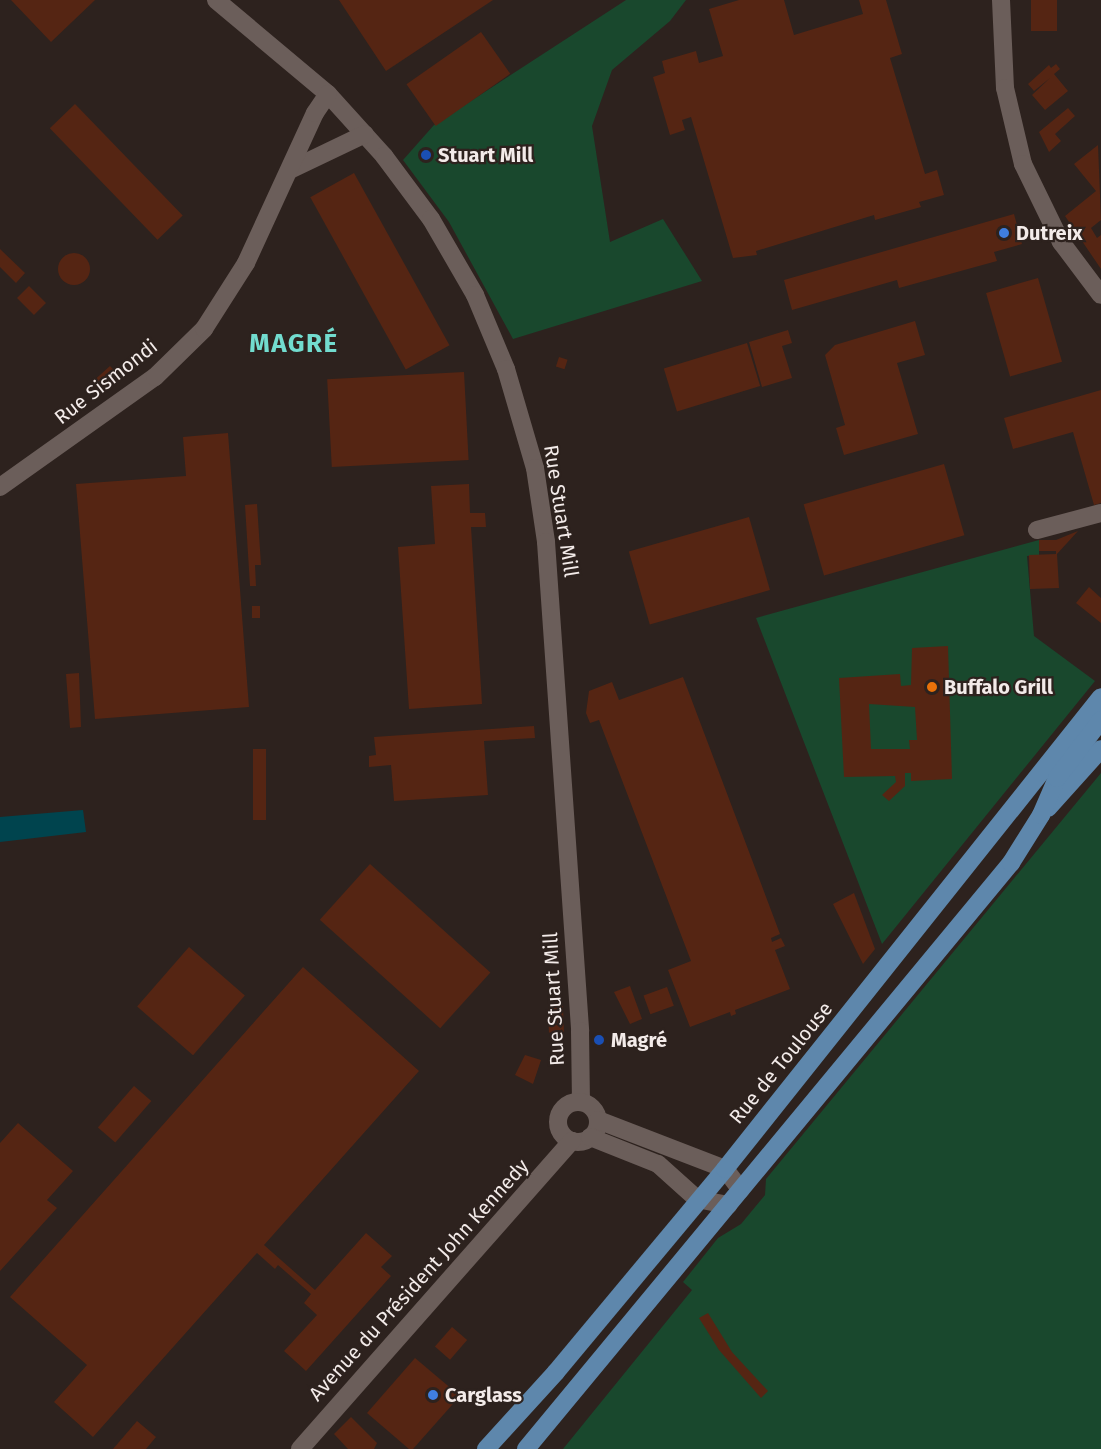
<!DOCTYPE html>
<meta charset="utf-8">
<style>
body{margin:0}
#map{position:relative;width:1101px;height:1449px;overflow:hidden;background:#2d221e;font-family:"Fira Sans",sans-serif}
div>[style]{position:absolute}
.green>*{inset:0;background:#19482d}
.water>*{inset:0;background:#00444e}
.building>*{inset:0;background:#552513;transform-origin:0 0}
.round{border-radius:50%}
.minor>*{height:18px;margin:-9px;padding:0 9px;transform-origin:9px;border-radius:9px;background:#6b5e5a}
.minor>.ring{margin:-9px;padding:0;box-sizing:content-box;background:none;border:18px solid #6b5e5a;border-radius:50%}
.tertiary>*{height:18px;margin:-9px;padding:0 9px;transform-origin:9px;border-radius:9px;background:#6b5e5a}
.primary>*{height:18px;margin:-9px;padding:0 9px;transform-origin:9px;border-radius:9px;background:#5e87ac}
.dots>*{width:16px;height:16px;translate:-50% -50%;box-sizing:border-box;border:3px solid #2d221e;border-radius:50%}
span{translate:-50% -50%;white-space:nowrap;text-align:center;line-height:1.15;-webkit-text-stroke:4.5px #2d221e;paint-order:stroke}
.poi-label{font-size:20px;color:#f3ebe9;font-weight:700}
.left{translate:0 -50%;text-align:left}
.street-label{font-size:20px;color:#f3ebe9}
.district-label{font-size:26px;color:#72dccf;font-weight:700;letter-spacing:1.5px}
</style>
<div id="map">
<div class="green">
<div style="clip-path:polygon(626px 0,686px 0,670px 21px,612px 70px,592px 126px,610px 242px,663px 219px,702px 281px,513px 339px,449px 222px,403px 160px,434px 125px)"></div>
<div style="clip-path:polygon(1039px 540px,1039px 555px,1027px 556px,1034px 636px,1095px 681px,882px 944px,756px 618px)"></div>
<div style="clip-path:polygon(1101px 773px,1101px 1449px,563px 1449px,692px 1290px,683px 1282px,718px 1238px,741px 1224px,765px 1195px,766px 1179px)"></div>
</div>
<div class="water">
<div style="clip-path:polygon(83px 810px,86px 832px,0 842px,0 817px)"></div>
</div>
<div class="building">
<div style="clip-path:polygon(11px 0,95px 0,51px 42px)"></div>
<div style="clip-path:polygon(339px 0,493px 0,386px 71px)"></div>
<div style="clip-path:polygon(739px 0,784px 0,794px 35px,863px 14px,859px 0,886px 0,902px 54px,890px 58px,925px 174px,937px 170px,944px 195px,919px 202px,921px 207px,875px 220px,874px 215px,756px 251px,757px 255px,733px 258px,691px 117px,682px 120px,685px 130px,670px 135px,653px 77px,665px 73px,662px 61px,696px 51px,699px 63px,723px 56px,709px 9px)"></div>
<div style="left:1031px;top:0;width:26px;height:31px"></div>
<div style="left:481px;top:32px;width:51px;height:91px;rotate:55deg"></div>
<div style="clip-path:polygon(1056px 64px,1060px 69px,1054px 74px,1068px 91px,1045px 110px,1032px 95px,1050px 78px,1034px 91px,1028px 84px,1049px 65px,1051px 68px)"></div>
<div style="left:75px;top:104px;width:155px;height:35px;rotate:46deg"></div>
<div style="clip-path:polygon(1068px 108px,1075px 116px,1055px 134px,1061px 141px,1049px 152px,1039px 132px)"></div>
<div style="clip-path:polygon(1098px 145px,1101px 220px,1091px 228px,1097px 238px,1101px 235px,1101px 269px,1065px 216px,1096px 191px,1074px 164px)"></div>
<div style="left:354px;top:173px;width:197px;height:50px;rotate:61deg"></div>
<div style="clip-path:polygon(1014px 214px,1022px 244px,994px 252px,997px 261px,899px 288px,897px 280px,792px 310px,784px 280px)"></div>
<div style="clip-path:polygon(0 249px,25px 273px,16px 283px,0 267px)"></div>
<div class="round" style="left:58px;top:253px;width:32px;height:32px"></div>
<div style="left:1038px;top:278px;width:87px;height:54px;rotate:74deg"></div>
<div style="left:29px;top:286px;width:24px;height:17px;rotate:45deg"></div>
<div style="clip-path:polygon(915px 321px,925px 355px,897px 363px,918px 434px,844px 455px,836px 428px,845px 425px,825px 355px,835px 345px)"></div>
<div style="clip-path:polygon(788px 330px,792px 343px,782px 346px,792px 378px,762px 387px,749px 342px)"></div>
<div style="left:747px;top:343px;width:45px;height:87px;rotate:73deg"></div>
<div style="left:559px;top:357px;width:9px;height:10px;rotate:18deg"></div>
<div style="left:110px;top:366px;width:15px;height:25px;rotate:48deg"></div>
<div style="left:464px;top:372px;width:88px;height:137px;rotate:87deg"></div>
<div style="clip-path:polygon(1101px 390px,1101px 503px,1094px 505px,1073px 432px,1013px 449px,1004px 418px)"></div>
<div style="clip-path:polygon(228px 433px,249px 707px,95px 719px,76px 484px,186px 476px,183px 437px)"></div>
<div style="left:944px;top:464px;width:74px;height:146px;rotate:74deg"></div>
<div style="clip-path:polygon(469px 484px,470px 513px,485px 513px,486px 527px,471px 527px,482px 704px,409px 709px,398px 547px,435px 544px,431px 486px)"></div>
<div style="clip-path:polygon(257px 504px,261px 565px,255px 565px,256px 586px,250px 586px,245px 505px)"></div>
<div style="left:749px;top:517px;width:76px;height:125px;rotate:74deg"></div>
<div style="clip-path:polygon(1078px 531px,1057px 554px,1059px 588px,1030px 589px,1029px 555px,1056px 554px,1056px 551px,1039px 551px,1039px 540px,1056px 540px)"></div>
<div style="clip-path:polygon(1089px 587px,1101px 598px,1101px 623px,1076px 603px)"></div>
<div style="left:252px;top:606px;width:8px;height:12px"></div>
<div style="clip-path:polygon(evenodd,948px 646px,952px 779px,911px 781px,911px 773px,905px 773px,905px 786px,889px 801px,882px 795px,896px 782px,895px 776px,844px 777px,839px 678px,900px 674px,901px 686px,911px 685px,912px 648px,948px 646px,869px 704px,915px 707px,917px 740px,909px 740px,910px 749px,871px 749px,869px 704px)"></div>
<div style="clip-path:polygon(79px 673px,81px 727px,70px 728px,66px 674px)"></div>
<div style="clip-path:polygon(683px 677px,780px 934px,771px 938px,772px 942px,781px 938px,785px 946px,775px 950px,790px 989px,735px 1010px,736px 1014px,731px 1016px,730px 1012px,690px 1027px,668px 970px,691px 961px,599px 720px,590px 723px,586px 713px,589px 691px,612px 682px,619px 700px)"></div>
<div style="clip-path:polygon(534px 726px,535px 738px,484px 741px,488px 795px,394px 801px,391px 765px,369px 767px,369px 756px,376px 755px,374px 737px)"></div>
<div style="left:253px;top:749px;width:13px;height:71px"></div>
<div style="left:370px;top:864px;width:162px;height:75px;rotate:42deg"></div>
<div style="clip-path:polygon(854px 893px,875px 949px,863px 964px,833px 904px)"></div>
<div style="left:189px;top:947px;width:74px;height:79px;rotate:41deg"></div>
<div style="clip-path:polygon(303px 967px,419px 1071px,264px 1245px,315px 1290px,366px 1233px,392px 1256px,381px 1267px,391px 1276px,306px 1371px,284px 1351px,317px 1315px,304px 1303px,311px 1294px,278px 1265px,275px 1269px,257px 1253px,93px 1437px,54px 1402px,87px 1365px,10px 1297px)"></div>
<div style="clip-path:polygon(630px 986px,642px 1019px,630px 1024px,614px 992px)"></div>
<div style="left:667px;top:987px;width:20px;height:25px;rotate:70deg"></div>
<div style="left:563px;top:1006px;width:26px;height:15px;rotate:88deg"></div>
<div style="clip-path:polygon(525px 1055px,541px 1060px,533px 1084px,515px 1075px)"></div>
<div style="left:134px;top:1086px;width:23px;height:55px;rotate:41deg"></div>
<div style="clip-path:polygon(18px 1123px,73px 1171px,47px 1200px,57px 1208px,0 1271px,0 1143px)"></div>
<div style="clip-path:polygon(708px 1313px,732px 1352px,768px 1391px,761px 1398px,719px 1350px,699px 1318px)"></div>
<div style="left:452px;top:1327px;width:20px;height:26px;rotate:41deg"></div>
<div style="clip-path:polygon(415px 1358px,460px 1396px,413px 1449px,409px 1449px,367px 1413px)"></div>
<div style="clip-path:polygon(351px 1417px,377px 1443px,374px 1449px,348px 1449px,334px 1434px)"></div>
<div style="clip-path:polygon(137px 1421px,156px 1437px,146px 1449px,113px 1449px)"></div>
</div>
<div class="minor">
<div style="left:216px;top:0;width:146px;rotate:40deg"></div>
<div style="left:328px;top:94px;width:84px;rotate:47.9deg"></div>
<div style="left:384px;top:156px;width:79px;rotate:53.3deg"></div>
<div style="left:431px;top:219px;width:88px;rotate:59.9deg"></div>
<div style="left:475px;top:295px;width:80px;rotate:67.3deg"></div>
<div style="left:506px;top:369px;width:103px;rotate:73.7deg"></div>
<div style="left:535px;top:468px;width:75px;rotate:81.5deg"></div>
<div style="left:546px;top:542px;width:490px;rotate:86deg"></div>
<div style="left:580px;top:1031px;width:71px;rotate:89.2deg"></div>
<div style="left:290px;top:170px;width:83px;rotate:-25.6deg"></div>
<div style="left:0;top:487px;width:190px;rotate:-35.4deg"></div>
<div style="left:155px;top:377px;width:69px;rotate:-44.4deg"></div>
<div style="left:204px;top:329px;width:78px;rotate:-57.5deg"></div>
<div style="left:246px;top:263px;width:165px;rotate:-65.3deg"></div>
<div style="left:315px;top:113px;width:23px;rotate:-56deg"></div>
<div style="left:1037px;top:530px;width:66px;rotate:-14.9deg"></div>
<div class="ring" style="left:558px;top:1102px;width:22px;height:22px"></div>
<div style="left:598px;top:1120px;width:136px;rotate:21.1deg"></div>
<div style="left:725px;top:1169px;width:26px;rotate:53deg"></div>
<div style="left:590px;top:1137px;width:73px;rotate:21.7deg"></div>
<div style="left:658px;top:1164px;width:52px;rotate:41.9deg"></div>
<div style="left:697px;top:1199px;width:32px;rotate:11deg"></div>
<div style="left:300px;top:1449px;width:411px;rotate:-48.6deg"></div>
</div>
<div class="tertiary">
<div style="left:1001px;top:0;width:88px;rotate:87.4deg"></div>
<div style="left:1005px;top:88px;width:78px;rotate:76.7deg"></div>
<div style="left:1023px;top:164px;width:87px;rotate:64deg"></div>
<div style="left:1061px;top:242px;width:66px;rotate:53deg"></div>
</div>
<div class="primary">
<div style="left:1048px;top:808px;width:79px;rotate:-48.1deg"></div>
<div style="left:486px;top:1449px;width:104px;rotate:-47.7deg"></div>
<div style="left:556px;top:1372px;width:264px;rotate:-50.2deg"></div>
<div style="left:725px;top:1169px;width:603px;rotate:-51.46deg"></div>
<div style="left:526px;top:1449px;width:761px;rotate:-50.39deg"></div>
<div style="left:1011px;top:863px;width:57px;rotate:-58deg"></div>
<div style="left:1041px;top:815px;width:40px;rotate:-66.6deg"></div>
<div style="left:1057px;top:778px;width:73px;rotate:-52.8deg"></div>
</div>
<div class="dots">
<div style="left:426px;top:155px;background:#1a4fb4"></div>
<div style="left:1004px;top:233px;background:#3f7fe0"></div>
<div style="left:932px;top:687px;background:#e8710a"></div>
<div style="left:599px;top:1040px;background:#1a4fb4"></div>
<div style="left:433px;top:1395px;background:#3f7fe0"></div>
</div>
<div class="poi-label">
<span class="left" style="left:438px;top:155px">Stuart Mill</span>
<span class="left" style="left:1016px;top:233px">Dutreix</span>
<span class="left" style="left:944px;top:687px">Buffalo Grill</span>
<span class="left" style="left:611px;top:1040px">Magré</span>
<span class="left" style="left:445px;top:1395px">Carglass</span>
</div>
<div class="street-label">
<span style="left:106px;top:382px;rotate:-38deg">Rue Sismondi</span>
<span style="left:561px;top:511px;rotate:81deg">Rue Stuart Mill</span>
<span style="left:554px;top:999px;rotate:-93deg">Rue Stuart Mill</span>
<span style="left:781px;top:1063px;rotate:-51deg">Rue de Toulouse</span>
<span style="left:419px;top:1280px;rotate:-48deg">Avenue du Président John Kennedy</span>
</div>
<div class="district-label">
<span style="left:294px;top:344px">MAGRÉ</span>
</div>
</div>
